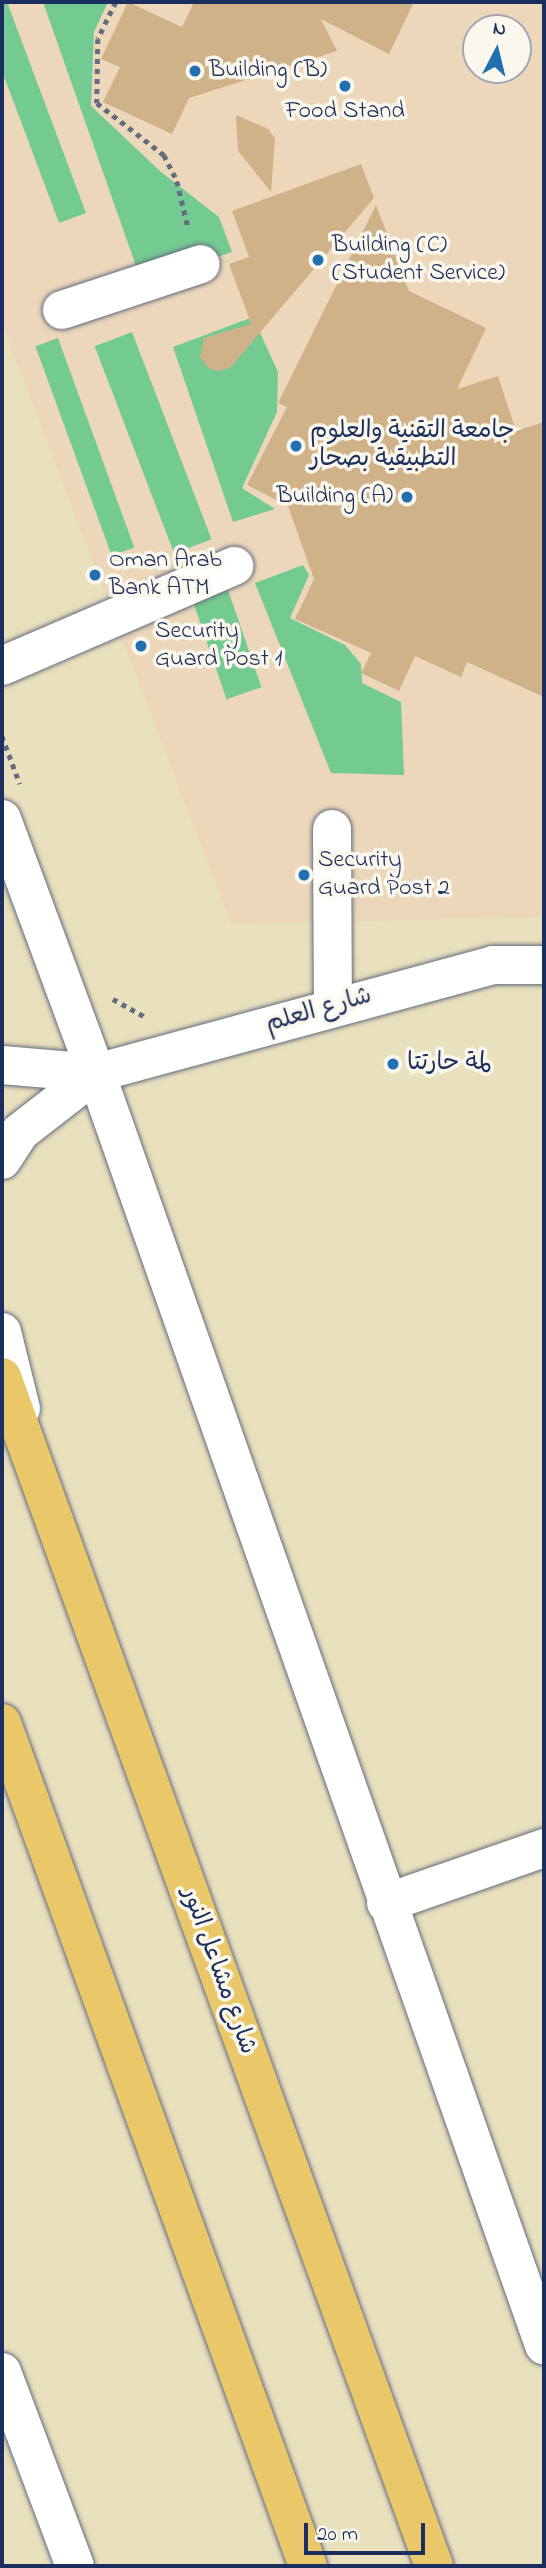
<!DOCTYPE html>
<meta charset="utf-8">
<style>
body{margin:0}
#map{position:relative;width:546px;height:2568px;overflow:hidden;background:#e9e0bd;font-family:"Indie Flower","Playpen Sans Arabic",sans-serif}
div>[style]{position:absolute}
.built>*{inset:0;background:#edd7bb}
.green>*{inset:0;background:#74cb91;transform-origin:0 0}
.building>*{inset:0;background:#d0b289}
.path>*{height:4.5px;margin-top:-2.25px;transform-origin:0;background:repeating-linear-gradient(90deg,#636d7f 0 5px,transparent 0 10px)}
.roads{filter:drop-shadow(0 0 2px #636d7f) drop-shadow(0 0 2px #636d7f)}
.minor>*{height:38px;margin:-19px;padding:0 19px;transform-origin:19px;border-radius:19px;background:#fff}
.highway>*{height:38px;margin:-19px;padding:0 19px;transform-origin:19px;border-radius:19px;background:#eac769}
.dots>*{width:19px;height:19px;translate:-50% -50%;box-sizing:border-box;border:4px solid #fbf7ec;border-radius:50%}
span{translate:-50% -50%;white-space:nowrap;text-align:center;line-height:1.15;-webkit-text-stroke:7px #fbf7ec;paint-order:stroke}
.poi-label{font-size:24px;color:#1b2f5e}
.left{translate:0 -50%;text-align:left}
.right{translate:-100% -50%;text-align:right}
.street-label{font-size:24px;color:#1b2f5e}
.frame{position:absolute;inset:0;border:4px solid #1b2f5e;pointer-events:none}
.north{position:absolute;left:462px;top:14px;width:70px;height:70px;box-sizing:border-box;background:#fbf7ec;border:2px solid #a1a7b3;border-radius:50%;rotate:7deg;font-size:19px;font-weight:700;line-height:28px;text-align:center;color:#1b2f5e}
.north::after{content:'';display:block;margin:auto;width:24px;height:32px;background:#1f6fb2;clip-path:polygon(50% 0,100% 100%,50% 72%,0 100%)}
.scale{position:absolute;left:304px;top:2523px;width:121px;height:32px;box-sizing:border-box;border:4px solid #1b2f5e;border-top:0;padding-left:9px;font-size:21px;line-height:24px;white-space:nowrap;color:#1b2f5e;-webkit-text-stroke:5px #fbf7ec;paint-order:stroke}
</style>
<div id="map">
<div class="built">
<div style="clip-path:polygon(evenodd,2px 2px,544px 2px,544px 917px,231px 924px,2px 324px,2px 2px,476px 28px,518px 28px,518px 70px,476px 70px,476px 28px)"></div>
</div>
<div class="green">
<div style="clip-path:polygon(2px 2px,7px 2px,86px 213px,59px 223px,2px 71px)"></div>
<div style="clip-path:polygon(43px 2px,108px 2px,94px 32px,91px 106px,161px 172px,219px 217px,232px 252px,142px 283px)"></div>
<div style="clip-path:polygon(253px 317px,278px 372px,277px 412px,242px 488px,275px 509px,233px 522px,173px 347px)"></div>
<div style="left:132px;top:332px;width:222px;height:40px;rotate:69deg"></div>
<div style="left:58px;top:338px;width:223px;height:24px;rotate:70deg"></div>
<div style="clip-path:polygon(303px 565px,309px 575px,290px 618px,345px 645px,361px 664px,362px 683px,401px 702px,404px 775px,331px 773px,255px 583px)"></div>
<div style="left:227px;top:587px;width:106px;height:37px;rotate:71deg"></div>
</div>
<div class="building">
<div style="clip-path:polygon(128px 2px,182px 27px,194px 2px,414px 2px,389px 54px,321px 19px,337px 51px,189px 98px,172px 134px,103px 102px,120px 67px,101px 59px)"></div>
<div style="clip-path:polygon(236px 115px,268px 129px,275px 138px,271px 192px,238px 151px)"></div>
<div style="clip-path:polygon(361px 164px,374px 198px,231px 367px,219px 371px,208px 368px,200px 357px,204px 338px,251px 324px,229px 264px,249px 257px,232px 211px)"></div>
<div style="clip-path:polygon(376px 205px,409px 291px,486px 328px,457px 389px,498px 376px,516px 431px,544px 422px,544px 697px,467px 662px,461px 677px,415px 656px,399px 691px,361px 673px,371px 653px,295px 619px,314px 579px,288px 506px,247px 485px,287px 407px,278px 403px)"></div>
</div>
<div class="path">
<div style="left:116px;top:2px;width:41px;rotate:115.9deg"></div>
<div style="left:98px;top:39px;width:64px;rotate:90.9deg"></div>
<div style="left:97px;top:103px;width:85px;rotate:37.8deg"></div>
<div style="left:164px;top:155px;width:29px;rotate:63deg"></div>
<div style="left:177px;top:181px;width:47px;rotate:76.6deg"></div>
<div style="left:2px;top:736px;width:51px;rotate:69.4deg"></div>
<div style="left:113px;top:999px;width:37px;rotate:29deg"></div>
</div>
<div class="roads">
<div class="minor">
<div style="left:62px;top:310px;width:146px;rotate:-18.3deg"></div>
<div style="left:2px;top:666px;width:253px;rotate:-23.3deg"></div>
<div style="left:2px;top:819px;width:271px;rotate:69.7deg"></div>
<div style="left:96px;top:1073px;width:1349px;rotate:70.6deg"></div>
<div style="left:332px;top:829px;width:178px;rotate:89.7deg"></div>
<div style="left:2px;top:1065px;width:94px;rotate:4.9deg"></div>
<div style="left:96px;top:1073px;width:411px;rotate:-15.2deg"></div>
<div style="left:493px;top:965px;width:51px"></div>
<div style="left:2px;top:1160px;width:33px;rotate:-57deg"></div>
<div style="left:20px;top:1132px;width:96px;rotate:-37.8deg"></div>
<div style="left:2px;top:1332px;width:79px;rotate:76.1deg"></div>
<div style="left:386px;top:1903px;width:167px;rotate:-19.2deg"></div>
<div style="left:2px;top:2372px;width:207px;rotate:69.4deg"></div>
</div>
<div class="highway">
<div style="left:2px;top:1377px;width:1265px;rotate:70.03deg"></div>
<div style="left:2px;top:1723px;width:897px;rotate:70.05deg"></div>
</div>
</div>
<div class="dots">
<div style="left:195px;top:71px;background:#1f6fb2"></div>
<div style="left:345px;top:86px;background:#1f6fb2"></div>
<div style="left:318px;top:260px;background:#1f6fb2"></div>
<div style="left:296px;top:446px;background:#1f6fb2"></div>
<div style="left:407px;top:497px;background:#1f6fb2"></div>
<div style="left:95px;top:575px;background:#1f6fb2"></div>
<div style="left:141px;top:646px;background:#1f6fb2"></div>
<div style="left:304px;top:875px;background:#1f6fb2"></div>
<div style="left:393px;top:1064px;background:#1f6fb2"></div>
</div>
<div class="poi-label">
<span class="left" style="left:209px;top:71px">Building (B)</span>
<span style="left:345px;top:112px">Food Stand</span>
<span class="left" style="left:332px;top:260px">Building (C)<br>(Student Service)</span>
<span class="left" style="left:310px;top:446px">جامعة التقنية والعلوم<br>التطبيقية بصحار</span>
<span class="right" style="left:393px;top:497px">Building (A)</span>
<span class="left" style="left:109px;top:575px">Oman Arab<br>Bank ATM</span>
<span class="left" style="left:155px;top:646px">Security<br>Guard Post 1</span>
<span class="left" style="left:318px;top:875px">Security<br>Guard Post 2</span>
<span class="left" style="left:407px;top:1064px">لمة حارتتا</span>
</div>
<div class="street-label">
<span style="left:319px;top:1011px;rotate:-16deg">شارع العلم</span>
<span style="left:218px;top:1971px;rotate:70deg">شارع مشاعل النور</span>
</div>
<div class="frame"></div>
<div class="north">N</div>
<div class="scale">20 m</div>
</div>
